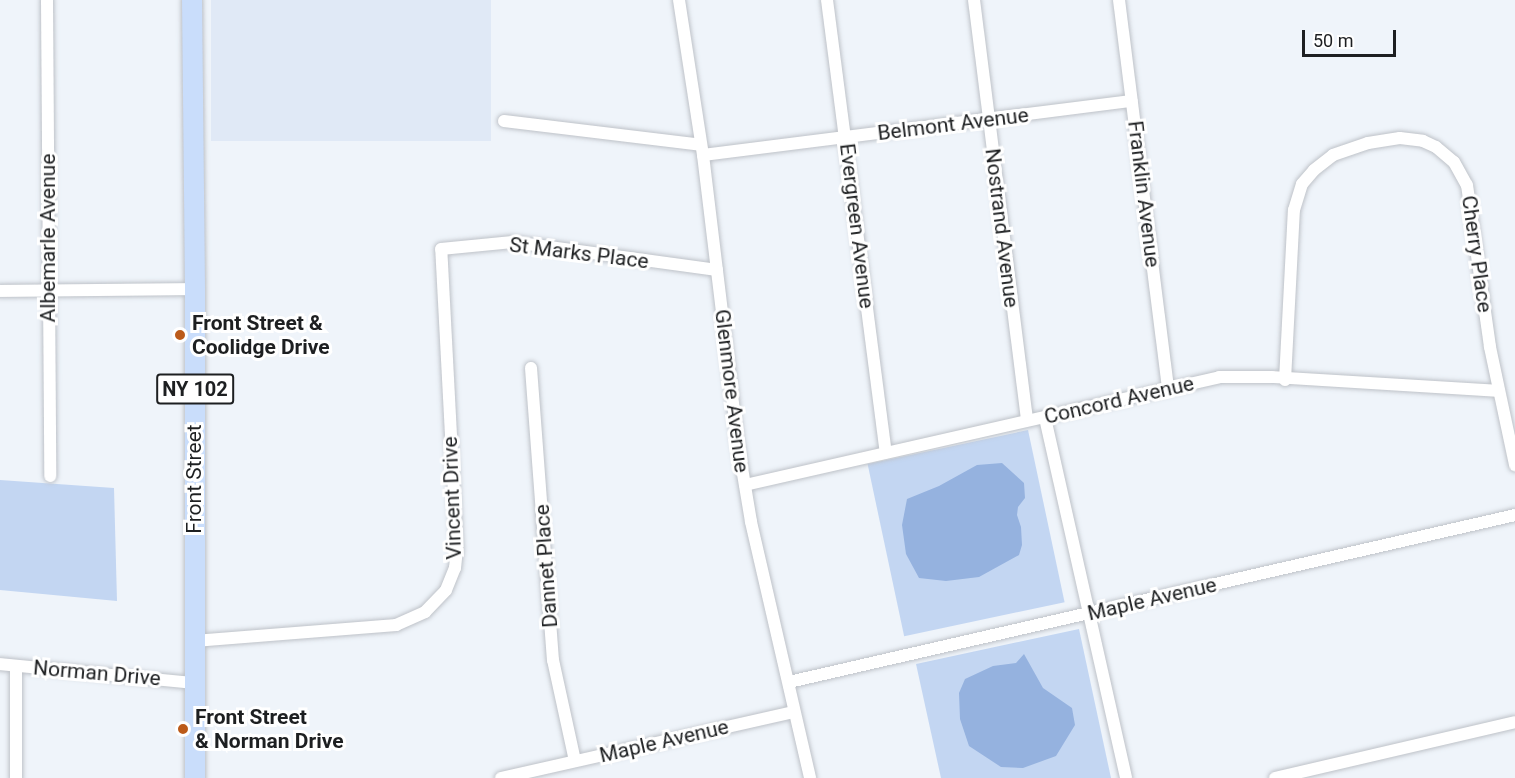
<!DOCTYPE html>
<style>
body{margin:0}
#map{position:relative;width:1515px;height:778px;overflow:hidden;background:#eff4fa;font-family:Roboto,sans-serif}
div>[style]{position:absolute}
.built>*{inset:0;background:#e0e9f6;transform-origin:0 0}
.green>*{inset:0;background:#c3d6f2;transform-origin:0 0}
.water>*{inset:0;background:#95b2df}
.roads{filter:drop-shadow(0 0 2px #bec2c8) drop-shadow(0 0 2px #bec2c8)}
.street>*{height:12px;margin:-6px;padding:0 6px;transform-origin:6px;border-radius:6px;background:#fff}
.primary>*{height:20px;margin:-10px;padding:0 10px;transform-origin:10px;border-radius:10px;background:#c9ddfb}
.dots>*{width:16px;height:16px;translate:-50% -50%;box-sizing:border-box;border:3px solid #fff;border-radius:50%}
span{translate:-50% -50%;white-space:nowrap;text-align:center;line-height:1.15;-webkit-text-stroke:6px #fff;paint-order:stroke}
.shield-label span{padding:2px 4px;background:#fff;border:2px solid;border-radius:4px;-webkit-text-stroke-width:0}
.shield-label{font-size:20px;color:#1d1f21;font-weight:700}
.street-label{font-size:21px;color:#1d1f21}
.poi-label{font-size:21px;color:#1d1f21;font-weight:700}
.left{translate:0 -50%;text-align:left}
.scale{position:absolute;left:1302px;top:30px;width:94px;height:27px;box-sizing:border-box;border:3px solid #1d1f21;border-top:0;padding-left:8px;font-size:18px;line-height:21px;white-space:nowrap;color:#1d1f21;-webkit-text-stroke:4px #fff;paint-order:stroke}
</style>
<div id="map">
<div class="built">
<div style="left:211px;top:0;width:280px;height:141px"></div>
</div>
<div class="green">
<div style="left:1028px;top:430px;width:176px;height:164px;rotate:78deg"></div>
<div style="clip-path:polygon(0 480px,114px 488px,117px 601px,0 590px)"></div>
<div style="clip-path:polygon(1079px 629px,1111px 778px,941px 778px,916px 664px)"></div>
</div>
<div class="water">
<div style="clip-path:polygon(1002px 463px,1024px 483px,1025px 498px,1018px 507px,1017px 515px,1021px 527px,1022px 545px,1019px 555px,979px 577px,946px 581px,919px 578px,906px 554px,902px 525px,907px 499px,939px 486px,977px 465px)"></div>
<div style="clip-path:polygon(1024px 654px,1043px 688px,1072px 708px,1075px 725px,1056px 756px,1023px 768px,1001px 767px,969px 746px,960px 719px,959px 693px,965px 679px,993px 666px,1016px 663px)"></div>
</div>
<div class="roads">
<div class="street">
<div style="left:47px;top:0;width:476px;rotate:89.6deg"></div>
<div style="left:679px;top:0;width:157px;rotate:81.2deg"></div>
<div style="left:703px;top:155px;width:285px;rotate:83.1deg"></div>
<div style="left:737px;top:438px;width:85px;rotate:80.5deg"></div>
<div style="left:751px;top:522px;width:263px;rotate:77deg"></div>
<div style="left:827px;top:0;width:456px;rotate:82.6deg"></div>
<div style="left:974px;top:0;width:423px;rotate:82.8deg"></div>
<div style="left:1119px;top:0;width:391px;rotate:82.8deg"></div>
<div style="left:504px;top:121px;width:198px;rotate:6.9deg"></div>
<div style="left:703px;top:155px;width:432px;rotate:-7.2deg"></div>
<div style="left:0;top:291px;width:195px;rotate:-0.6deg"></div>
<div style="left:531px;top:368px;width:293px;rotate:85.7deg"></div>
<div style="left:553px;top:660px;width:103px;rotate:77.7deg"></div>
<div style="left:1285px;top:380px;width:170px;rotate:-87deg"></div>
<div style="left:1294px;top:210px;width:27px;rotate:-73deg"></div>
<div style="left:1302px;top:184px;width:18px;rotate:-49deg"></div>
<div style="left:1314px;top:170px;width:24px;rotate:-38deg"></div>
<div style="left:1333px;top:155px;width:37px;rotate:-19deg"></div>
<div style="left:1368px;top:143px;width:32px;rotate:-9deg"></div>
<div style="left:1400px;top:138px;width:23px;rotate:7deg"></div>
<div style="left:1423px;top:141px;width:14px;rotate:25deg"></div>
<div style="left:1436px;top:147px;width:23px;rotate:40deg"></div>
<div style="left:1454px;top:162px;width:26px;rotate:61deg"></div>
<div style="left:1467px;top:185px;width:164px;rotate:81.9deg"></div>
<div style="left:1490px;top:347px;width:121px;rotate:78deg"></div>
<div style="left:1045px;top:418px;width:369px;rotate:77.3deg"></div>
<div style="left:745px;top:485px;width:486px;rotate:-12.8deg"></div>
<div style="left:1219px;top:377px;width:53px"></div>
<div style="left:1272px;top:377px;width:227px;rotate:3.5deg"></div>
<div style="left:194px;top:641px;width:203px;rotate:-4.5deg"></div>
<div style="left:396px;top:625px;width:32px;rotate:-24deg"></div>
<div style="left:425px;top:612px;width:30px;rotate:-46deg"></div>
<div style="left:446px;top:590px;width:24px;rotate:-68deg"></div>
<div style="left:455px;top:568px;width:18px;rotate:-84deg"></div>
<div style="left:457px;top:550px;width:301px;rotate:-93deg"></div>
<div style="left:441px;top:249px;width:72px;rotate:-5.6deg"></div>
<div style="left:513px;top:242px;width:206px;rotate:7.8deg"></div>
<div style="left:0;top:664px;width:195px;rotate:5.6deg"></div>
<div style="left:16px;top:666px;width:112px;rotate:90deg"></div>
<div style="left:789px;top:682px;width:745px;rotate:-12.95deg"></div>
<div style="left:501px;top:778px;width:299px;rotate:-12.7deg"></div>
<div style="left:1275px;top:778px;width:246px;rotate:-13.1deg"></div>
</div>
<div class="primary">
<div style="left:192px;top:0;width:289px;rotate:89.4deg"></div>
<div style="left:195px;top:289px;width:489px;rotate:90deg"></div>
</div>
</div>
<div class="dots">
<div style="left:180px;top:335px;background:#bb5a1a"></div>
<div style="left:183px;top:729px;background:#bb5a1a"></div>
</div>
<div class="shield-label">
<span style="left:195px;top:389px">NY 102</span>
</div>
<div class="street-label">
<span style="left:953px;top:124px;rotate:-7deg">Belmont Avenue</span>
<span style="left:1144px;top:194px;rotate:83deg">Franklin Avenue</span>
<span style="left:857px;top:226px;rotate:83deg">Evergreen Avenue</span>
<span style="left:1002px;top:228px;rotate:83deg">Nostrand Avenue</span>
<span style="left:48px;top:238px;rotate:-90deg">Albemarle Avenue</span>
<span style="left:579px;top:253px;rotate:7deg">St Marks Place</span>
<span style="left:1477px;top:254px;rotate:82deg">Cherry Place</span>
<span style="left:732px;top:391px;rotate:83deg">Glenmore Avenue</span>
<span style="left:1119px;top:400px;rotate:-13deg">Concord Avenue</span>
<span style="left:194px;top:479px;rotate:-90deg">Front Street</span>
<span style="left:452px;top:498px;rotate:-92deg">Vincent Drive</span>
<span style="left:546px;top:566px;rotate:-94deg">Dannet Place</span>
<span style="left:1152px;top:599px;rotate:-13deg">Maple Avenue</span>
<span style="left:97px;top:673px;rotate:5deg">Norman Drive</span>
<span style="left:664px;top:741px;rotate:-13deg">Maple Avenue</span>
</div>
<div class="poi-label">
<span class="left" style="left:192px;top:335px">Front Street &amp;<br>Coolidge Drive</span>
<span class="left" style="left:195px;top:729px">Front Street<br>&amp; Norman Drive</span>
</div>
<div class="scale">50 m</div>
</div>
